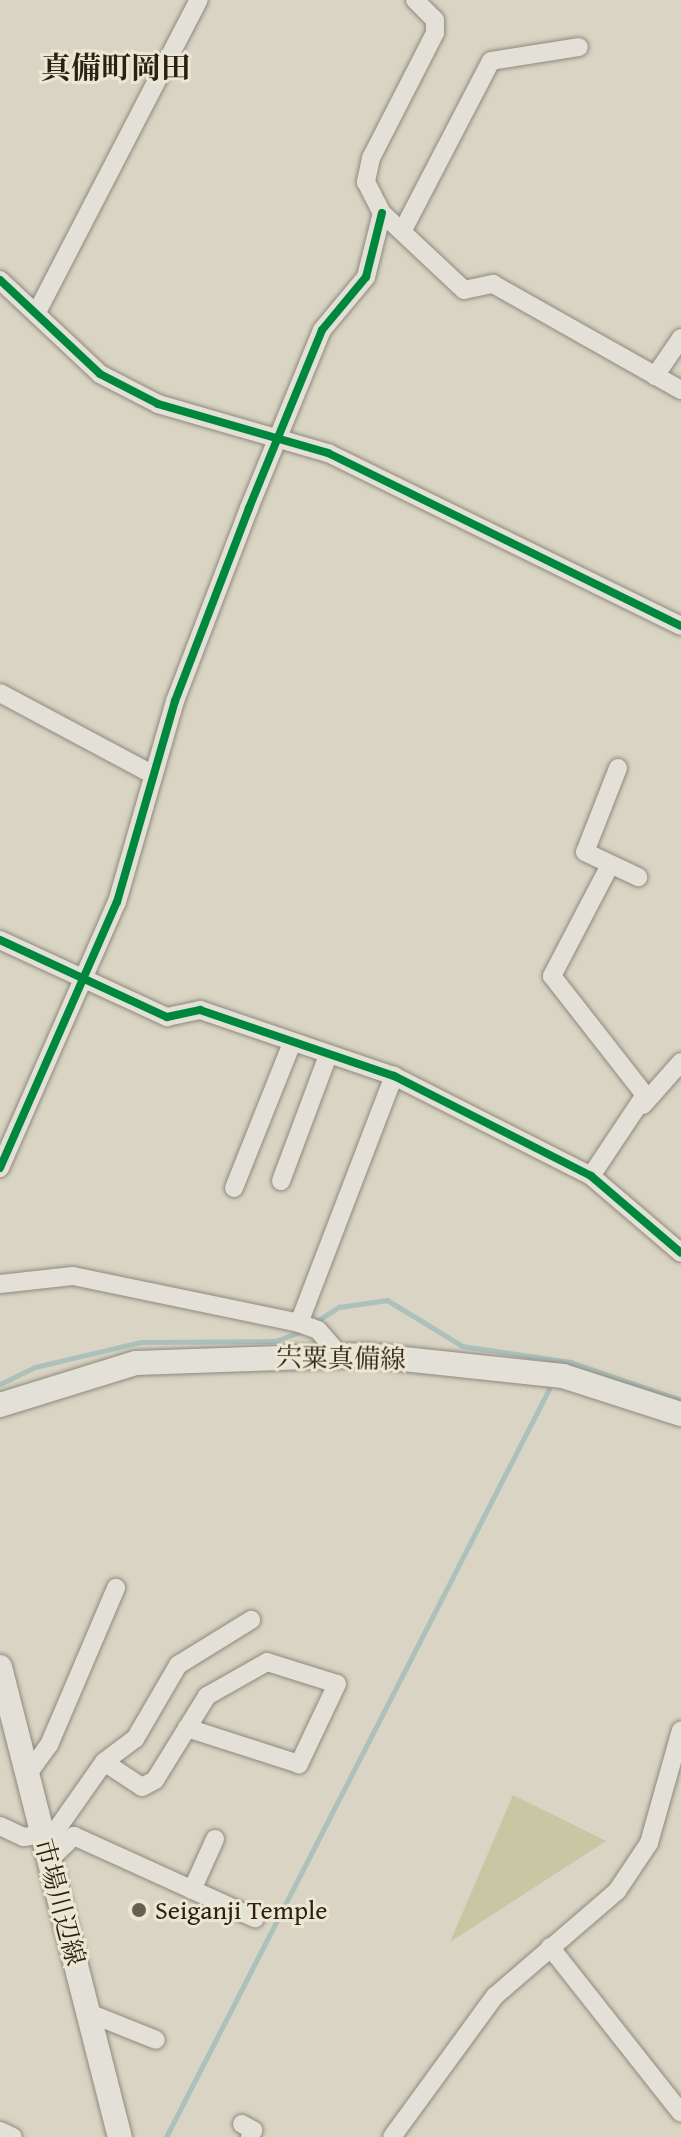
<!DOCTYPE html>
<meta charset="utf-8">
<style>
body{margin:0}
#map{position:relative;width:681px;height:2137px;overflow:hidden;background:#d9d4c3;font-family:"Gentium Book Plus","Noto Serif JP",serif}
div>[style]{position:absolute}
.green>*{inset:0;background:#c8c7a4}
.stream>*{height:5px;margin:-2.5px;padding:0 2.5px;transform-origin:2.5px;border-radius:2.5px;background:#acc0bc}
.roads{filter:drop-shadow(0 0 2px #8e897e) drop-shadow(0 0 2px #8e897e)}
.street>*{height:18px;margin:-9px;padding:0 9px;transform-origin:9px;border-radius:9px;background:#e2e0d7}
.secondary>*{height:24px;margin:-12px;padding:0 12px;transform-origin:12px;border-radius:12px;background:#e2e0d7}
.cycleway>*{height:8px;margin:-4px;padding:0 4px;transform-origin:4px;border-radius:4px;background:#00873e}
.dots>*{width:22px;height:22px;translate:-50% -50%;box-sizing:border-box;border:4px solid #ece7d2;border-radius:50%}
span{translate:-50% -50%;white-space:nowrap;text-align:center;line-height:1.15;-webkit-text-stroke:6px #ece7d2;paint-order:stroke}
.street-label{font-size:26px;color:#2c1f13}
.poi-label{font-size:26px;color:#2c1f13}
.left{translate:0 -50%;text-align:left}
.quarter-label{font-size:30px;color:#2c1f13;font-weight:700}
</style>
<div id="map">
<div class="green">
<div style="clip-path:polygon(513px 1795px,606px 1841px,450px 1942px)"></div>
</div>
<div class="stream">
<div style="left:314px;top:1323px;width:30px;rotate:-33deg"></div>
<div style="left:339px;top:1307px;width:49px;rotate:-8.3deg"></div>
<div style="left:387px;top:1300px;width:88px;rotate:31.5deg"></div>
<div style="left:462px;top:1346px;width:110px;rotate:8.4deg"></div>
<div style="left:571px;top:1362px;width:116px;rotate:19.1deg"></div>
<div style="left:0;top:1384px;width:39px;rotate:-26deg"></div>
<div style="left:35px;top:1367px;width:109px;rotate:-13.3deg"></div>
<div style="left:141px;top:1342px;width:134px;rotate:-0.4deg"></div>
<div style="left:275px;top:1341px;width:30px;rotate:-20deg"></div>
<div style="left:166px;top:2137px;width:840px;rotate:-62.89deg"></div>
</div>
<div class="roads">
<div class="street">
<div style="left:415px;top:0;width:28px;rotate:45deg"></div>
<div style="left:435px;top:20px;width:13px;rotate:90deg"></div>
<div style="left:435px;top:33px;width:140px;rotate:117.1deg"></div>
<div style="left:371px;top:158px;width:25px;rotate:102deg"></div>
<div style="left:366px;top:182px;width:35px;rotate:63deg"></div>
<div style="left:382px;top:213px;width:112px;rotate:43.2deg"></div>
<div style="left:464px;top:290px;width:30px;rotate:-12deg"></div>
<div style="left:493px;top:284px;width:216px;rotate:29.4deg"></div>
<div style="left:404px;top:228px;width:188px;rotate:-62.5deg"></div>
<div style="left:491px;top:61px;width:89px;rotate:-9deg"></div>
<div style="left:0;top:280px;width:137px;rotate:43.2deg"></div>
<div style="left:100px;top:374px;width:65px;rotate:27.3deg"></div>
<div style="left:158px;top:404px;width:177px;rotate:16.1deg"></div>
<div style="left:328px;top:453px;width:393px;rotate:26.1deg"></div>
<div style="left:38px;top:310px;width:349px;rotate:-62.6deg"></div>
<div style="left:655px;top:376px;width:46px;rotate:-55.6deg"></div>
<div style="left:0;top:693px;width:172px;rotate:28.1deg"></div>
<div style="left:618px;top:768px;width:90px;rotate:111.4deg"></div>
<div style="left:585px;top:852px;width:59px;rotate:25.3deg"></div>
<div style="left:0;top:940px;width:184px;rotate:24.8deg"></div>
<div style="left:167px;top:1017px;width:34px;rotate:-12deg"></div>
<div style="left:200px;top:1010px;width:205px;rotate:18.8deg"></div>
<div style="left:394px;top:1076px;width:221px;rotate:26.9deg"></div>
<div style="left:591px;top:1176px;width:118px;rotate:40.5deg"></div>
<div style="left:643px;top:1105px;width:57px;rotate:-48.5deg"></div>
<div style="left:0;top:1168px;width:291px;rotate:-66.3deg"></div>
<div style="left:117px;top:902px;width:209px;rotate:-73.9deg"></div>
<div style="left:175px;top:701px;width:207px;rotate:-69deg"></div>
<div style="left:249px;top:508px;width:192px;rotate:-67.7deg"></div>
<div style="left:322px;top:330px;width:69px;rotate:-50.3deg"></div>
<div style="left:366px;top:277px;width:66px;rotate:-76deg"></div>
<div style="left:591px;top:1176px;width:97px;rotate:-56.3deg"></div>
<div style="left:645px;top:1095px;width:151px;rotate:-128deg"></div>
<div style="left:552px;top:976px;width:125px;rotate:-62.4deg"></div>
<div style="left:281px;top:1181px;width:134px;rotate:-69.5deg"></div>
<div style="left:234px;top:1188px;width:156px;rotate:-68.2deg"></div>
<div style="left:0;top:1284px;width:73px;rotate:-6.3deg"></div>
<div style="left:73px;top:1276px;width:231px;rotate:11.7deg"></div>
<div style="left:299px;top:1323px;width:20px;rotate:20deg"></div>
<div style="left:318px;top:1330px;width:33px;rotate:49deg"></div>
<div style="left:299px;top:1323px;width:265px;rotate:-69deg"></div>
<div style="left:104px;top:1762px;width:39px;rotate:-37deg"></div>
<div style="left:135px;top:1739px;width:86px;rotate:-59.8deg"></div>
<div style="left:178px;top:1665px;width:86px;rotate:-31.7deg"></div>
<div style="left:27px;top:1775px;width:37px;rotate:-54deg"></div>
<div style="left:49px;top:1745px;width:171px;rotate:-66.9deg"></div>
<div style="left:0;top:1826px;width:26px;rotate:25deg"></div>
<div style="left:24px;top:1837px;width:18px;rotate:-9deg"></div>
<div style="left:45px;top:1846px;width:103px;rotate:-54.9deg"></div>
<div style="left:104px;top:1762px;width:45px;rotate:33.3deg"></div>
<div style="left:142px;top:1787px;width:15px;rotate:-28deg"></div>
<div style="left:155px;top:1780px;width:99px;rotate:-58.2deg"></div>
<div style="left:207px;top:1696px;width:69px;rotate:-29.5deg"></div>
<div style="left:267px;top:1662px;width:73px;rotate:17.4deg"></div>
<div style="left:337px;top:1684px;width:89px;rotate:115.4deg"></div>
<div style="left:299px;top:1764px;width:118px;rotate:-162.2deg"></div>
<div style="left:49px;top:1860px;width:35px;rotate:-44deg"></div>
<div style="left:74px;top:1836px;width:199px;rotate:24.4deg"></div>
<div style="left:192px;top:1890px;width:56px;rotate:-65.7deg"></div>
<div style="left:550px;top:1947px;width:211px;rotate:51.7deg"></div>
<div style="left:89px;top:2013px;width:72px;rotate:21.9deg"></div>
<div style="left:242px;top:2124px;width:13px;rotate:29deg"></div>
<div style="left:253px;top:2130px;width:8px;rotate:113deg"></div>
<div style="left:0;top:2131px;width:14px;rotate:25deg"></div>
<div style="left:392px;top:2137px;width:175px;rotate:-53.9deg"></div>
<div style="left:495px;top:1996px;width:161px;rotate:-40.7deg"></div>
<div style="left:617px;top:1891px;width:58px;rotate:-56.3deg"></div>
<div style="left:649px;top:1843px;width:117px;rotate:-74.2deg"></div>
</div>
<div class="secondary">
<div style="left:0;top:1405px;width:142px;rotate:-17.2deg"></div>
<div style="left:136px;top:1363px;width:230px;rotate:-2deg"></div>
<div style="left:366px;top:1355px;width:198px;rotate:6.1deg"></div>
<div style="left:563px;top:1376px;width:124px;rotate:17.9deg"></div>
<div style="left:0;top:1667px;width:485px;rotate:75.7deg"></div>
</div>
</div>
<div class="cycleway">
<div style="left:0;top:280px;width:137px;rotate:43.2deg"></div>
<div style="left:100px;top:374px;width:65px;rotate:27.3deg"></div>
<div style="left:158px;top:404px;width:177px;rotate:16.1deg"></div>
<div style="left:328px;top:453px;width:393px;rotate:26.1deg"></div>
<div style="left:0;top:940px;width:184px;rotate:24.8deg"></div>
<div style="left:167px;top:1017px;width:34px;rotate:-12deg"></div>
<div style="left:200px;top:1010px;width:205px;rotate:18.8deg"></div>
<div style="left:394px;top:1076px;width:221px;rotate:26.9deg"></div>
<div style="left:591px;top:1176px;width:118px;rotate:40.5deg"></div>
<div style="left:0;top:1168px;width:291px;rotate:-66.3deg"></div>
<div style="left:117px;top:902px;width:209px;rotate:-73.9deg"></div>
<div style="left:175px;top:701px;width:207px;rotate:-69deg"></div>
<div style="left:249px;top:508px;width:192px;rotate:-67.7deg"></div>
<div style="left:322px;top:330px;width:69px;rotate:-50.3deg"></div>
<div style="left:366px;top:277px;width:66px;rotate:-76deg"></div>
</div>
<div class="dots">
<div style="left:139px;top:1910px;background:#695e51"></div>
</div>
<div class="street-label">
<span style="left:341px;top:1358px;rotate:1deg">宍粟真備線</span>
<span style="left:60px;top:1902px;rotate:75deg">市場川辺線</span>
</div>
<div class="poi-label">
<span class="left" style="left:155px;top:1910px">Seiganji Temple</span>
</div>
<div class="quarter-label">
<span style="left:116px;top:67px">真備町岡田</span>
</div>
</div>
